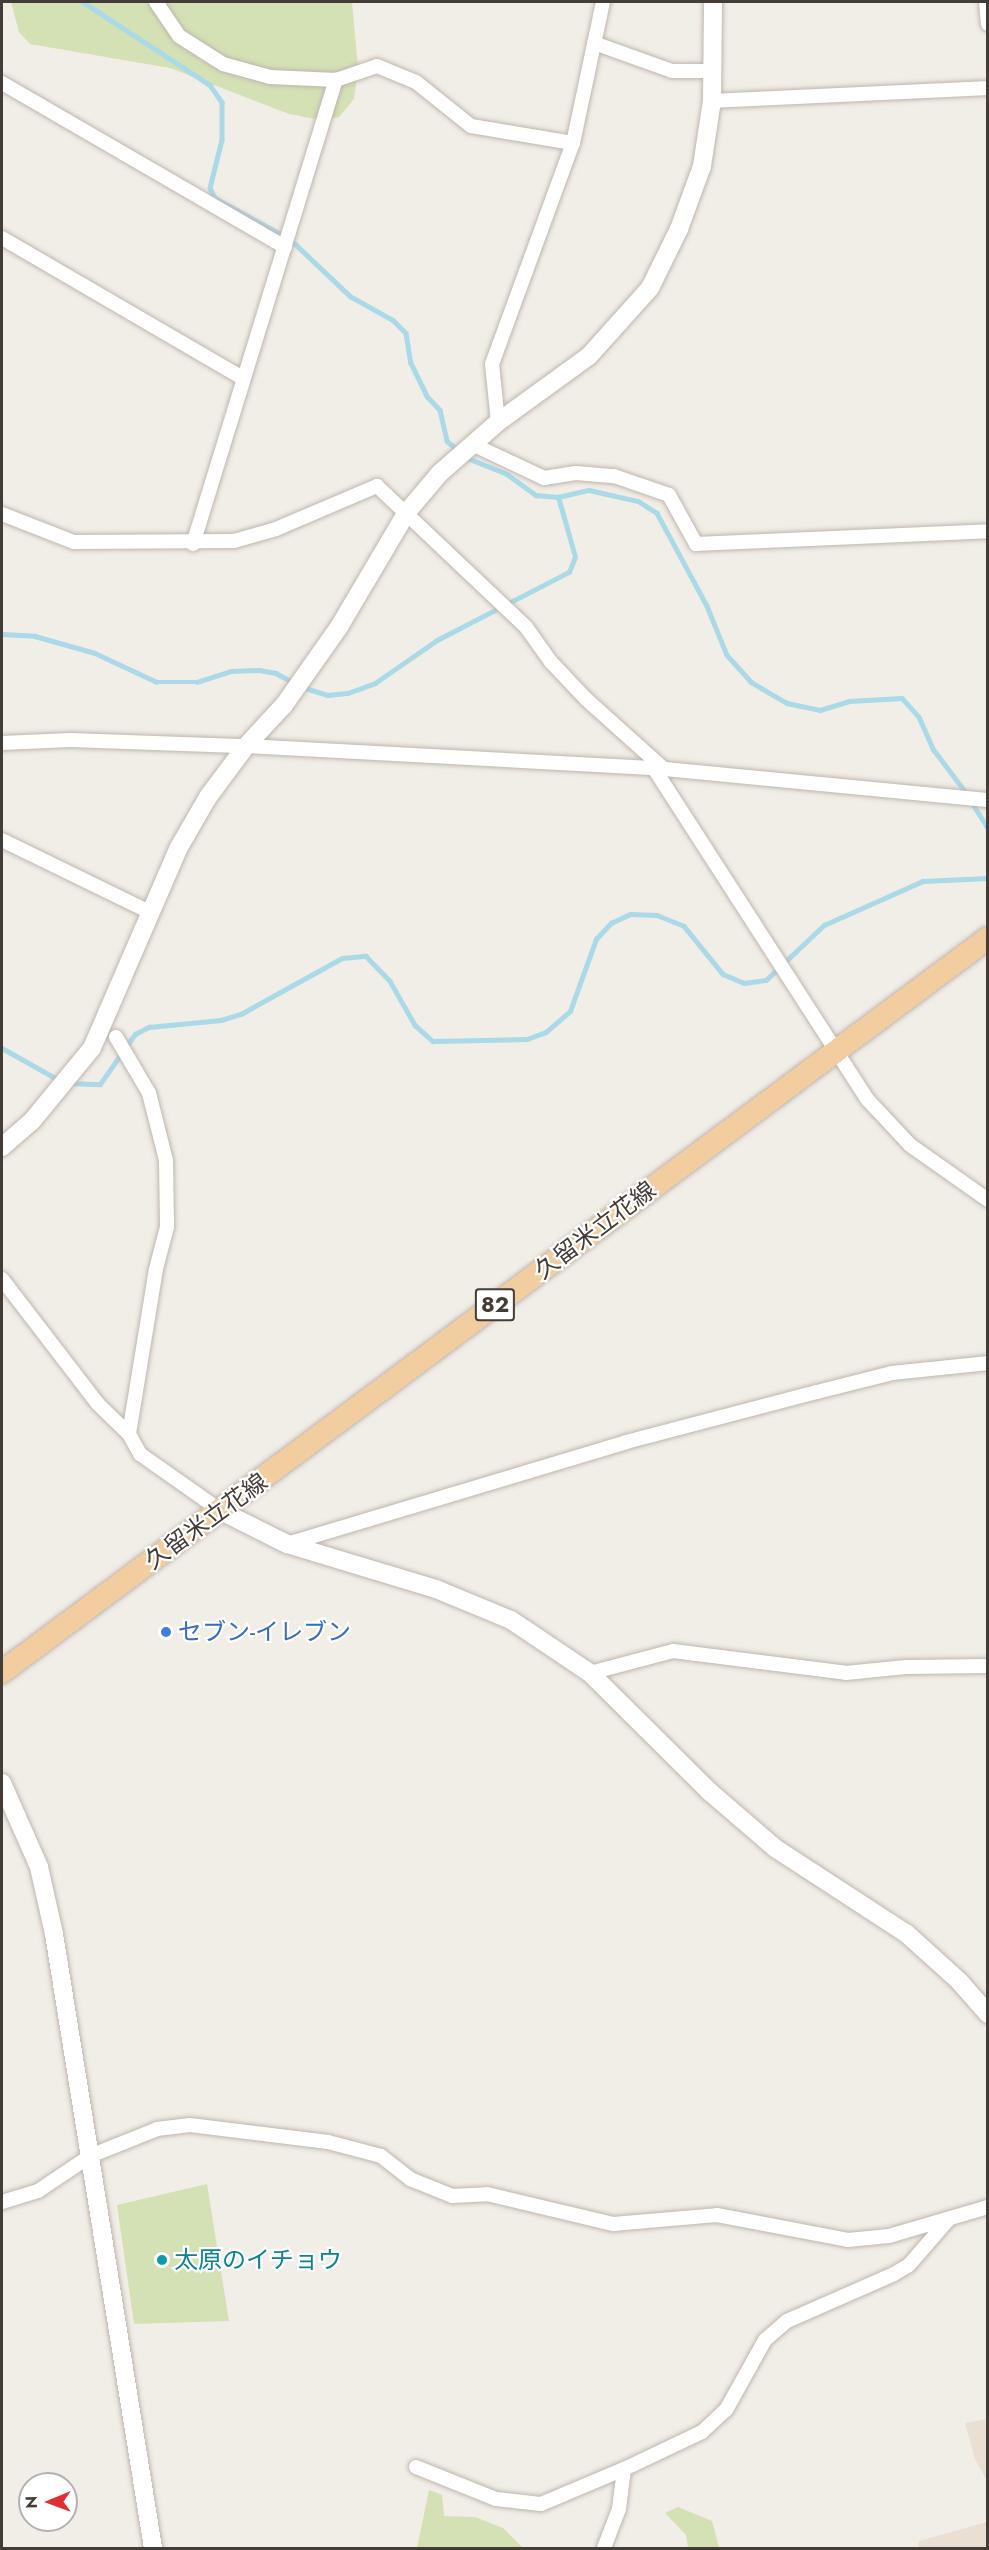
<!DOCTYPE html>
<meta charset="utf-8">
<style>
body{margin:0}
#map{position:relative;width:989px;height:2550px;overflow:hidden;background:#f1ede7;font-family:Jost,"Noto Sans JP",sans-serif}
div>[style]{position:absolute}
.education>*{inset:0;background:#e9dfd3}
.green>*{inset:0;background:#d4e1b4}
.stream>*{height:4.5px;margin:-2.25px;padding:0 2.25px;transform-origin:2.25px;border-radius:2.25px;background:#aad9e8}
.roads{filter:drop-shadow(0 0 2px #bfb6ae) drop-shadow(0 0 2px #bfb6ae)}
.minor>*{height:14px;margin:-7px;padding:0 7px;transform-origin:7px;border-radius:7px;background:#fff}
.tertiary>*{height:18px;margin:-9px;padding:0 9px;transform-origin:9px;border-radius:9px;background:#fff}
.primary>*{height:22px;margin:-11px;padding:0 11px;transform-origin:11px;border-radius:11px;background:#f2cd9f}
.dots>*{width:16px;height:16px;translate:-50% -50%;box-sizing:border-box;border:3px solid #fff;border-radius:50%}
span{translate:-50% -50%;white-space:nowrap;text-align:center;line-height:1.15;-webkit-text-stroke:4.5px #fff;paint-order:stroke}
.shield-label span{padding:2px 4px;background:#fff;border:2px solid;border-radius:4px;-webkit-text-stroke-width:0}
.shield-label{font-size:22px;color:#443d37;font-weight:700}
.street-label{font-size:24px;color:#443d37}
.shop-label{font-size:24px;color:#366cbe}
.left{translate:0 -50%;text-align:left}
.culture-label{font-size:24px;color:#0d838f}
.frame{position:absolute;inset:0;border:3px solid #443d37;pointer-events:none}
.north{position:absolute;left:18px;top:2472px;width:60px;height:60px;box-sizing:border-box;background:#fff;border:2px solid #b4b1af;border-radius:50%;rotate:269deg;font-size:16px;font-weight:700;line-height:24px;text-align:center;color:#443d37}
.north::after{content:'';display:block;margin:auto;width:21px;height:27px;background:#e12f31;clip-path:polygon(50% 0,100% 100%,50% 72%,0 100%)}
</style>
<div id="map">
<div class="education">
<div style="clip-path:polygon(987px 2419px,988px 2419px,987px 2481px,975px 2459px,965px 2423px)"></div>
<div style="clip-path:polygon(987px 2522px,987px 2548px,918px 2548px,919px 2541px)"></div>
</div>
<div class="green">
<div style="clip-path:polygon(11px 2px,352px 2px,358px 69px,354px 99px,339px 117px,321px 120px,289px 114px,170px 68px,30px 44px,19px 32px)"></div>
<div style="clip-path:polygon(207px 2184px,229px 2321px,134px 2324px,117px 2205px)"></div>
<div style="clip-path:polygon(429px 2490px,442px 2495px,444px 2516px,475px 2517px,503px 2528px,523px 2548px,417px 2548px)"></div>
<div style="clip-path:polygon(678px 2507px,712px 2521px,719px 2548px,688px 2548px,686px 2535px,665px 2513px)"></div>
</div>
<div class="stream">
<div style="left:83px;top:2px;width:152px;rotate:33.2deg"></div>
<div style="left:210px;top:85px;width:21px;rotate:55deg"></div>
<div style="left:222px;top:102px;width:38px;rotate:90deg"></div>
<div style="left:222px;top:140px;width:49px;rotate:104deg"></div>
<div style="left:210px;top:188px;width:11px;rotate:63deg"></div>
<div style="left:215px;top:198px;width:85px;rotate:28.7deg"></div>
<div style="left:290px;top:239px;width:83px;rotate:43.5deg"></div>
<div style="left:350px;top:296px;width:49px;rotate:29.2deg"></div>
<div style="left:393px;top:320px;width:18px;rotate:45deg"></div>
<div style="left:406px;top:333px;width:30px;rotate:81deg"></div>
<div style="left:411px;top:363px;width:37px;rotate:64deg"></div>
<div style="left:427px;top:396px;width:19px;rotate:47deg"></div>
<div style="left:440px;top:410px;width:32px;rotate:77deg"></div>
<div style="left:447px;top:441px;width:16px;rotate:40deg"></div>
<div style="left:465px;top:457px;width:45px;rotate:22deg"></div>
<div style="left:507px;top:474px;width:36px;rotate:36deg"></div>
<div style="left:536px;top:495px;width:22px;rotate:5deg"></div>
<div style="left:558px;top:497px;width:32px;rotate:-13deg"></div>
<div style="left:589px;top:490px;width:50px;rotate:12.7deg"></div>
<div style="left:638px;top:501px;width:22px;rotate:32deg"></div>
<div style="left:657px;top:513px;width:106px;rotate:61.7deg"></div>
<div style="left:707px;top:606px;width:53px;rotate:67.8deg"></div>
<div style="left:727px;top:655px;width:36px;rotate:48deg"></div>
<div style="left:751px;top:682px;width:42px;rotate:30.3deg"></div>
<div style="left:787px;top:703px;width:34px;rotate:12deg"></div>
<div style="left:820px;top:710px;width:30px;rotate:-17deg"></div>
<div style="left:849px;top:701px;width:53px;rotate:-3.2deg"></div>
<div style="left:902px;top:698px;width:25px;rotate:48deg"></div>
<div style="left:919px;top:717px;width:36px;rotate:66deg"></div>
<div style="left:934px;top:750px;width:55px;rotate:53.1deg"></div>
<div style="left:2px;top:634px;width:33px;rotate:3deg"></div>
<div style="left:35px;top:636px;width:62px;rotate:15.8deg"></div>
<div style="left:95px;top:653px;width:68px;rotate:25.1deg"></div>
<div style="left:157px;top:682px;width:40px"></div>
<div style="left:197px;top:682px;width:35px;rotate:-18deg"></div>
<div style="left:230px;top:671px;width:29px;rotate:-2deg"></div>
<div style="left:259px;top:670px;width:17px;rotate:10deg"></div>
<div style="left:276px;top:673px;width:21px;rotate:29deg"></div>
<div style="left:302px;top:687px;width:27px;rotate:17deg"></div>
<div style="left:328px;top:695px;width:20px;rotate:-6deg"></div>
<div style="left:348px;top:693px;width:29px;rotate:-20deg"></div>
<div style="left:375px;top:683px;width:75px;rotate:-34.7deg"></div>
<div style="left:437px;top:640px;width:148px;rotate:-27.3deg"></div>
<div style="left:569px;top:572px;width:16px;rotate:-68deg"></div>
<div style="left:575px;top:557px;width:62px;rotate:-105.8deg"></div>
<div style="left:971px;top:801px;width:32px;rotate:58deg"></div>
<div style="left:2px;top:1048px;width:65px;rotate:29.3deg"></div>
<div style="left:67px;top:1083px;width:33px;rotate:2deg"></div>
<div style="left:100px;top:1084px;width:61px;rotate:-55deg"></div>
<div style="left:135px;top:1034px;width:16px;rotate:-27deg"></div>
<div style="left:149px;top:1027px;width:72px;rotate:-5.6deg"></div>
<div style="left:221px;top:1020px;width:21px;rotate:-17deg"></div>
<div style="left:241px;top:1014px;width:115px;rotate:-29deg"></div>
<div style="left:342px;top:958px;width:24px;rotate:-5deg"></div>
<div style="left:366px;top:956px;width:35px;rotate:46deg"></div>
<div style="left:390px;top:981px;width:51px;rotate:60.4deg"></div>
<div style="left:415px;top:1025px;width:24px;rotate:42deg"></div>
<div style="left:433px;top:1041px;width:94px;rotate:-1.2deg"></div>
<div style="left:527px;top:1039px;width:20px;rotate:-20deg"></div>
<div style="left:546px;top:1032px;width:32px;rotate:-41deg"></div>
<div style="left:570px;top:1011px;width:77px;rotate:-70.1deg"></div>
<div style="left:596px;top:939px;width:22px;rotate:-47deg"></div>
<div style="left:611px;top:923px;width:21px;rotate:-25deg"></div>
<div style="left:630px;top:914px;width:27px;rotate:2deg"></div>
<div style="left:657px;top:915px;width:29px;rotate:22deg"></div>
<div style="left:684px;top:926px;width:62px;rotate:50.9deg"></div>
<div style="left:723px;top:974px;width:23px;rotate:23deg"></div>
<div style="left:744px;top:983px;width:22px;rotate:-8deg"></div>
<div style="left:766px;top:980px;width:80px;rotate:-43.5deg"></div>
<div style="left:824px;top:925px;width:108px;rotate:-24deg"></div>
<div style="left:923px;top:881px;width:65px;rotate:-2.6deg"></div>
</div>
<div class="roads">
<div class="minor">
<div style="left:156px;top:2px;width:41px;rotate:55.9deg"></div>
<div style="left:179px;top:36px;width:52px;rotate:32.5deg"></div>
<div style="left:223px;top:64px;width:49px;rotate:15.5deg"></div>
<div style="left:270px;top:77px;width:66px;rotate:2.6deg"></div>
<div style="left:336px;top:80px;width:43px;rotate:-18.9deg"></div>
<div style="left:377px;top:66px;width:42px;rotate:22.3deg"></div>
<div style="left:416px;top:82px;width:70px;rotate:38.7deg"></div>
<div style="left:471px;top:126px;width:103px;rotate:9.5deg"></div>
<div style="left:986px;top:2px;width:22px;rotate:85deg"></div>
<div style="left:594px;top:43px;width:83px;rotate:19.7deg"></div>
<div style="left:672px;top:71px;width:41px"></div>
<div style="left:2px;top:83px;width:327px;rotate:30.1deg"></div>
<div style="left:712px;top:101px;width:276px;rotate:-2.7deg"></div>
<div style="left:2px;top:238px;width:279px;rotate:30.2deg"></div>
<div style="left:498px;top:422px;width:58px;rotate:-95.9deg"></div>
<div style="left:492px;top:364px;width:235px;rotate:-69.9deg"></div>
<div style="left:573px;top:143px;width:144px;rotate:-78deg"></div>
<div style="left:472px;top:444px;width:80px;rotate:25.3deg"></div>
<div style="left:544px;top:478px;width:32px;rotate:-9deg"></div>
<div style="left:576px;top:473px;width:38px;rotate:5deg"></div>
<div style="left:614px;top:476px;width:58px;rotate:19.1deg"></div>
<div style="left:669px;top:495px;width:56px;rotate:61.1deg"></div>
<div style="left:696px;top:544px;width:292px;rotate:-2.5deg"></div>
<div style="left:2px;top:514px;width:77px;rotate:21.3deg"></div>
<div style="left:74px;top:542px;width:160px;rotate:-0.4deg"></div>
<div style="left:234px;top:541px;width:44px;rotate:-15.9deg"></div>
<div style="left:276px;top:529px;width:110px;rotate:-23.1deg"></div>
<div style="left:377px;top:486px;width:205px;rotate:43.4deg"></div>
<div style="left:526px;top:627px;width:43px;rotate:54.5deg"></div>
<div style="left:551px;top:662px;width:51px;rotate:46.6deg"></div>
<div style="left:586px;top:699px;width:105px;rotate:41.9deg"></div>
<div style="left:193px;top:544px;width:486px;rotate:-72.9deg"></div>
<div style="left:2px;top:743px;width:68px;rotate:-2.5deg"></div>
<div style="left:70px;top:740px;width:176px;rotate:2deg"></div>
<div style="left:246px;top:746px;width:419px;rotate:3.1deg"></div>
<div style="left:664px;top:769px;width:325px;rotate:5.5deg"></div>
<div style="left:655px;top:770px;width:391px;rotate:57.2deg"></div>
<div style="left:867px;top:1099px;width:63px;rotate:46.9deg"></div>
<div style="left:910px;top:1145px;width:95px;rotate:35.2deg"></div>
<div style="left:2px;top:840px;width:167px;rotate:26deg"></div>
<div style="left:116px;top:1037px;width:65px;rotate:59.5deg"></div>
<div style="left:149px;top:1093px;width:69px;rotate:75.8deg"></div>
<div style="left:166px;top:1160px;width:67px;rotate:89.1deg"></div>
<div style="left:167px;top:1227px;width:43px;rotate:104.7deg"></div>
<div style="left:156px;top:1269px;width:167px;rotate:99.3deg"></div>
<div style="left:2px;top:1279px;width:158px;rotate:52.5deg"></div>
<div style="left:98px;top:1404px;width:43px;rotate:44.1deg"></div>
<div style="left:129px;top:1434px;width:23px;rotate:61deg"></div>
<div style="left:140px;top:1454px;width:99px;rotate:35.1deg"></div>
<div style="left:287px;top:1544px;width:354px;rotate:-16.7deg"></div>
<div style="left:626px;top:1442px;width:197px;rotate:-14.7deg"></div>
<div style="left:817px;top:1392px;width:77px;rotate:-14.2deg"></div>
<div style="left:892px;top:1373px;width:97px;rotate:-5.9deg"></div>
<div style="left:590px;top:1673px;width:86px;rotate:-14.8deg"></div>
<div style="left:673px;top:1651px;width:174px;rotate:7.2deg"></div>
<div style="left:846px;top:1673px;width:60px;rotate:-5.7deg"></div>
<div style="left:906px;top:1667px;width:82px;rotate:-0.7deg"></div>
<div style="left:2px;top:2202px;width:38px;rotate:-17deg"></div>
<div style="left:38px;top:2191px;width:63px;rotate:-33.9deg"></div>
<div style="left:90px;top:2156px;width:72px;rotate:-21.9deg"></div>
<div style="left:157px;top:2129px;width:33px;rotate:-7deg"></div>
<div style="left:190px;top:2125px;width:139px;rotate:7deg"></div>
<div style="left:328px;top:2142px;width:55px;rotate:14.8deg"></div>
<div style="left:381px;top:2156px;width:37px;rotate:38deg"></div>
<div style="left:410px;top:2179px;width:45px;rotate:22deg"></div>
<div style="left:452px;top:2196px;width:35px;rotate:-3deg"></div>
<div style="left:487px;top:2194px;width:130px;rotate:13.4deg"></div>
<div style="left:613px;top:2224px;width:104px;rotate:-4.9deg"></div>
<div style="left:717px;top:2215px;width:133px;rotate:10.8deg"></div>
<div style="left:848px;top:2240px;width:41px;rotate:-5.6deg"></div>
<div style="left:889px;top:2236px;width:103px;rotate:-16.3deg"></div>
<div style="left:416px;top:2467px;width:86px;rotate:21.8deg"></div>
<div style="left:496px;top:2499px;width:45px;rotate:6.3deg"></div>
<div style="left:541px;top:2504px;width:90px;rotate:-22.9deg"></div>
<div style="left:624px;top:2469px;width:86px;rotate:-25.4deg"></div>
<div style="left:702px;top:2432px;width:33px;rotate:-43deg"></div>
<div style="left:726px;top:2410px;width:80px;rotate:-60.9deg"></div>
<div style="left:765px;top:2340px;width:29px;rotate:-41deg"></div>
<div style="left:787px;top:2321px;width:117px;rotate:-23.7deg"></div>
<div style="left:894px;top:2274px;width:17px;rotate:-31deg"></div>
<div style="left:909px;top:2265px;width:60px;rotate:-49.1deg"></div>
<div style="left:604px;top:2548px;width:42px;rotate:-69deg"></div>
<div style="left:619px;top:2509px;width:40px;rotate:-82.9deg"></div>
</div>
<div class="tertiary">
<div style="left:2px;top:1147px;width:40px;rotate:-41deg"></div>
<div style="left:32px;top:1121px;width:94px;rotate:-50.6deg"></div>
<div style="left:92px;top:1048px;width:217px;rotate:-66.6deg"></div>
<div style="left:178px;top:849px;width:60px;rotate:-60deg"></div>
<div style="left:208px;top:797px;width:64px;rotate:-53.3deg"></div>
<div style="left:246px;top:746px;width:56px;rotate:-47.2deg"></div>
<div style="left:284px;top:705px;width:95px;rotate:-54.8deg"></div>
<div style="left:339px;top:627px;width:134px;rotate:-59.4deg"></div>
<div style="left:407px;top:512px;width:51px;rotate:-49.8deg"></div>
<div style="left:440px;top:473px;width:77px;rotate:-41.3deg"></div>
<div style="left:498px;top:422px;width:112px;rotate:-36deg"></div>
<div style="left:589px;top:356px;width:91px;rotate:-48.1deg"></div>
<div style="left:650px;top:288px;width:66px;rotate:-63.8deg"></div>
<div style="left:679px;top:229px;width:67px;rotate:-69.9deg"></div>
<div style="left:702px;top:166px;width:66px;rotate:-81.3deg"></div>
<div style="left:712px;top:101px;width:99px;rotate:-89.4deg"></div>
<div style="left:221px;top:1511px;width:74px;rotate:26.6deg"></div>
<div style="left:287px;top:1544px;width:156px;rotate:16.8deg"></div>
<div style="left:436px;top:1589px;width:81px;rotate:22.5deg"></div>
<div style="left:511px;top:1620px;width:95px;rotate:33.9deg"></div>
<div style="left:590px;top:1673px;width:169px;rotate:44.8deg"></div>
<div style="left:710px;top:1792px;width:86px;rotate:40.7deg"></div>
<div style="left:775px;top:1848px;width:158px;rotate:33.1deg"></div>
<div style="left:907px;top:1934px;width:70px;rotate:42.1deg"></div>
<div style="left:959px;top:1981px;width:44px;rotate:48.7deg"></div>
<div style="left:2px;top:1783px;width:92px;rotate:66.2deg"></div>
<div style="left:39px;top:1867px;width:69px;rotate:77.4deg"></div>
<div style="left:54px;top:1934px;width:622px;rotate:80.84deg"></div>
</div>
<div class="primary">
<div style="left:2px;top:1672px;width:1229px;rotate:-36.66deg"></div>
</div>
</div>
<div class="dots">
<div style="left:166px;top:1632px;background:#3f7fe0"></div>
<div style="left:162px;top:2260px;background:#0f9aa8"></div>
</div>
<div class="shield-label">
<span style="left:495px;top:1305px">82</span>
</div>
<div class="street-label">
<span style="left:595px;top:1230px;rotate:-37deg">久留米立花線</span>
<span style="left:206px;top:1521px;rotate:-36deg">久留米立花線</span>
</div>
<div class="shop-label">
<span class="left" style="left:178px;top:1632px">セブン-イレブン</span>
</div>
<div class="culture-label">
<span class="left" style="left:174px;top:2260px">太原のイチョウ</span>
</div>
<div class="frame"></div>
<div class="north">N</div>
</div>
